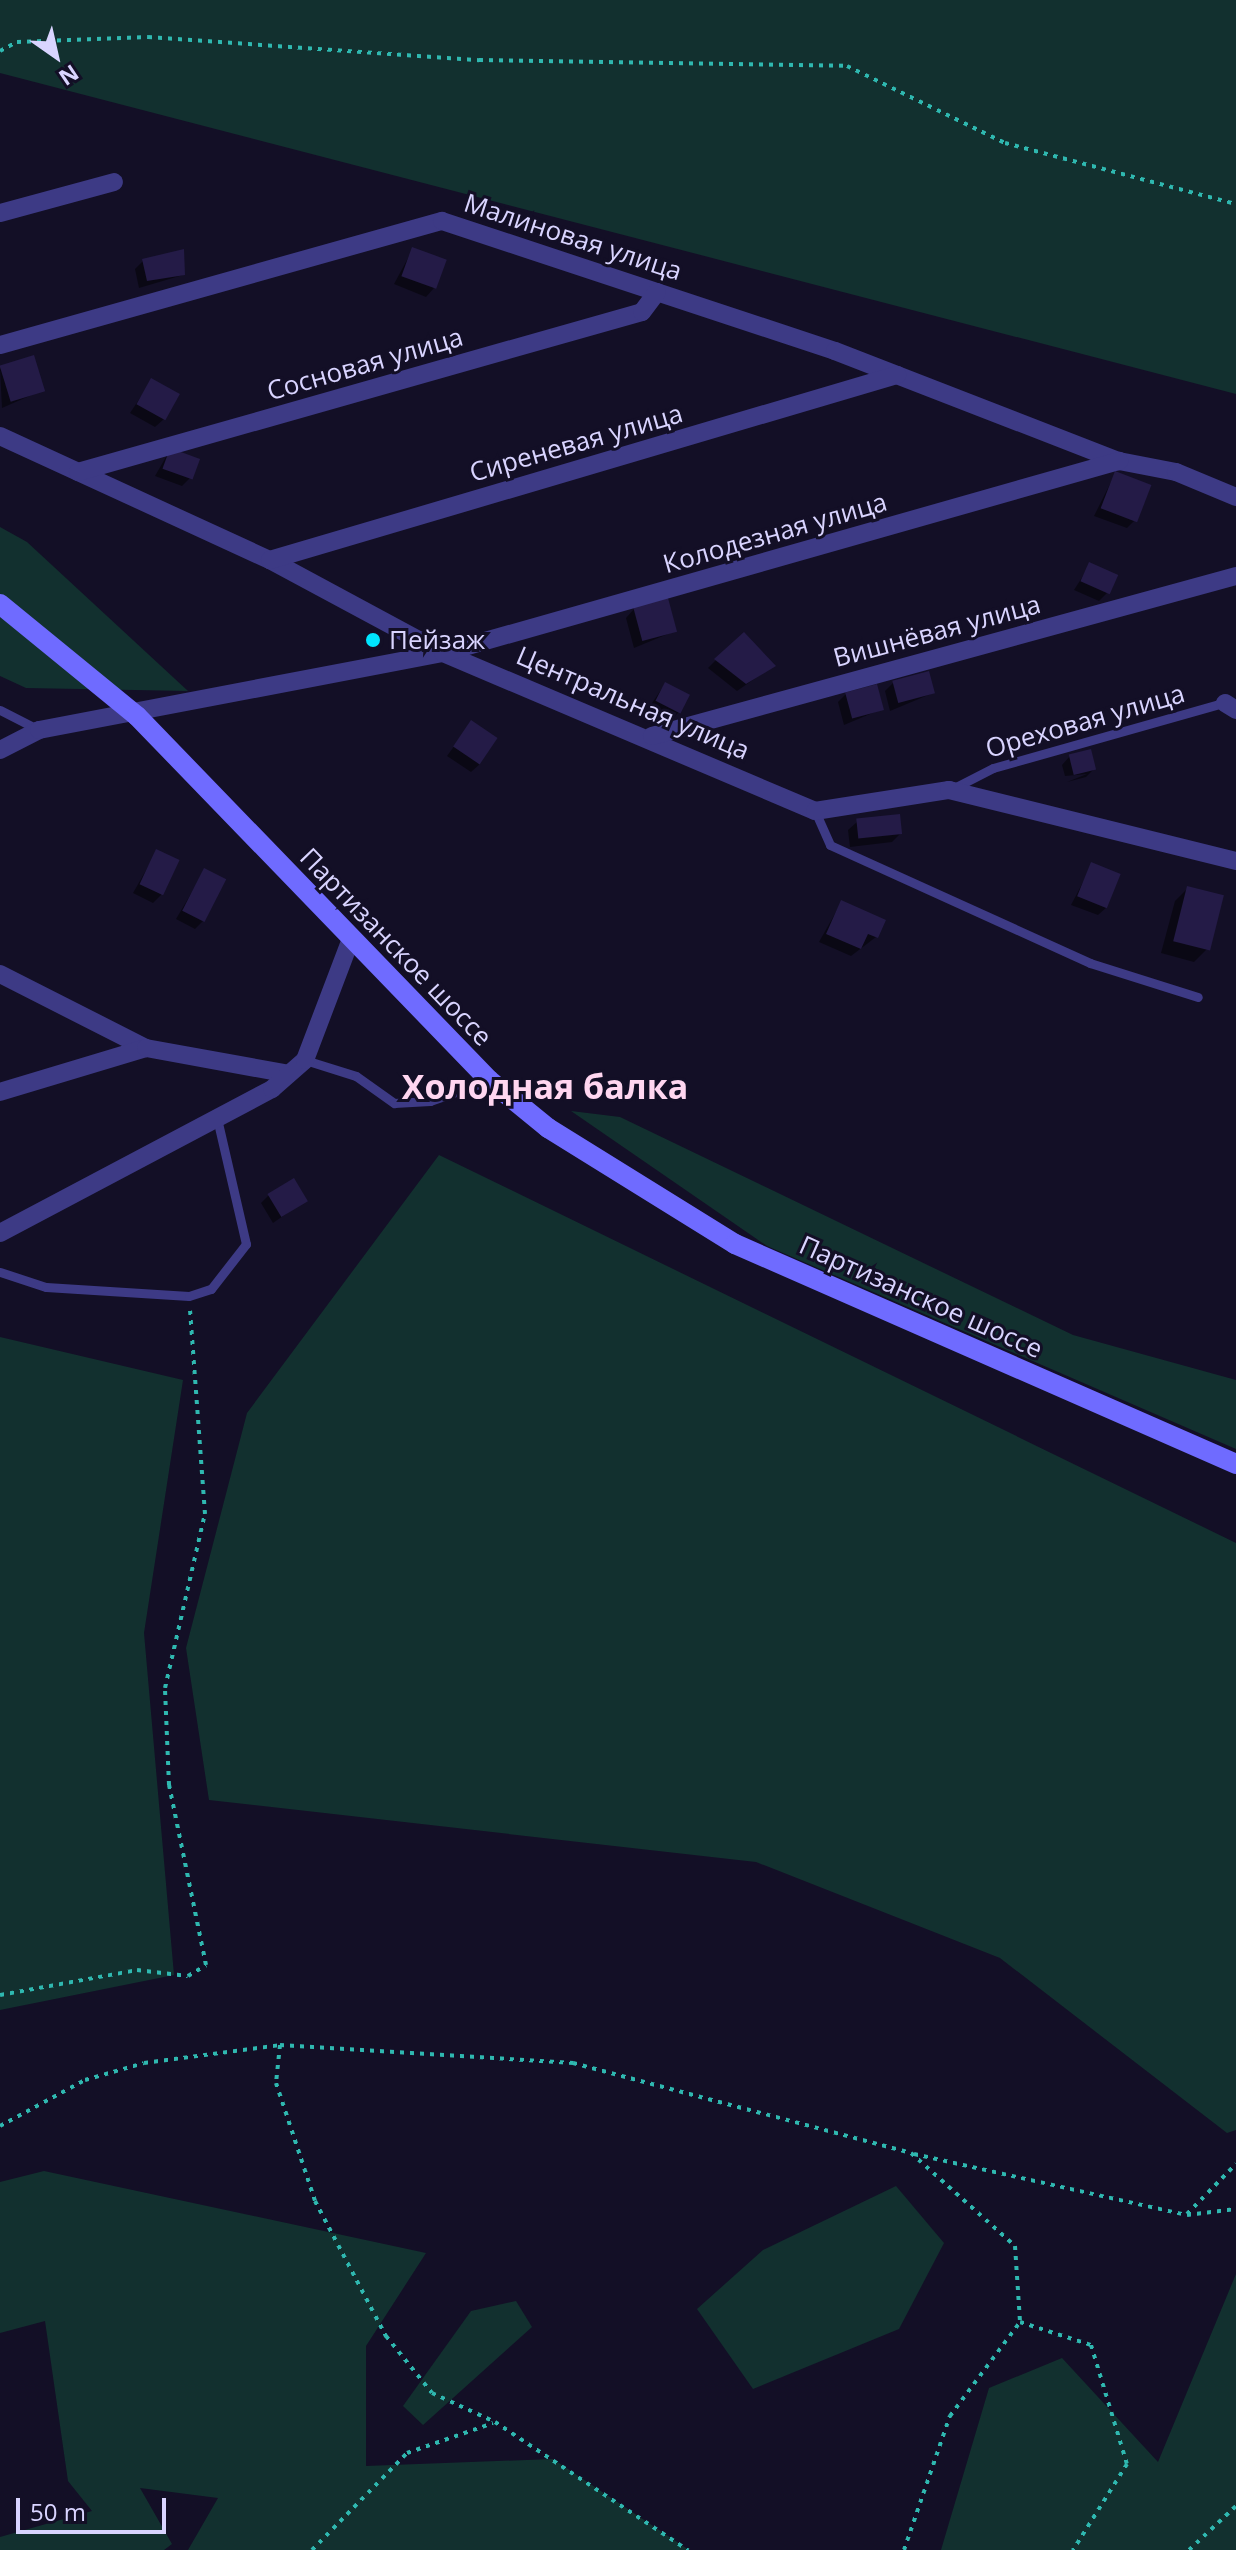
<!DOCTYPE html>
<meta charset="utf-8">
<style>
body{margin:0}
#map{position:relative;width:1236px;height:2550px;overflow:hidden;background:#130f26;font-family:"Open Sans",sans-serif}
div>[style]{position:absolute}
.green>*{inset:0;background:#12302f}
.shadow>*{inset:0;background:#0007}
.building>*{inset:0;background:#241b47;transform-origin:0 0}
.path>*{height:4px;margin-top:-2px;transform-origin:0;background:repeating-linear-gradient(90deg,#2fb8b0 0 4px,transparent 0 10px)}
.service>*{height:9px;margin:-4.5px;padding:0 4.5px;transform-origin:4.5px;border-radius:4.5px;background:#3d3a85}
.minor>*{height:18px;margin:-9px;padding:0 9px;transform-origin:9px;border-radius:9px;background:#3d3a85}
.secondary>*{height:20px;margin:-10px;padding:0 10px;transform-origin:10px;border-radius:10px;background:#6f6bff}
.dots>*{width:22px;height:22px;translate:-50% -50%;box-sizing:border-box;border:4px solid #130f26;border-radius:50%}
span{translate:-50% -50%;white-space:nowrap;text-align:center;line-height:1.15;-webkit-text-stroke:6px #130f26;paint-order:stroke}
.street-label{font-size:26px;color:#d9d4ff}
.poi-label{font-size:26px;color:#d9d4ff}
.left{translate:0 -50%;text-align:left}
.district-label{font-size:34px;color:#ffd6f0;font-weight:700}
.north{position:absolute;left:16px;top:16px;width:80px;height:80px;-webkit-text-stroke:6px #130f26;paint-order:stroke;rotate:146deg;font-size:22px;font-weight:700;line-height:32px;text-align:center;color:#d9d4ff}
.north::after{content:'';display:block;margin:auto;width:28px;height:36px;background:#d9d4ff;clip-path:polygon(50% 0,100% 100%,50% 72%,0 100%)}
.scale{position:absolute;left:16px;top:2498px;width:150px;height:36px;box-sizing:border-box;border:4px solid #d9d4ff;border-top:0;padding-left:10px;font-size:24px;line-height:28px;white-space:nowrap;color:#d9d4ff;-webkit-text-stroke:6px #130f26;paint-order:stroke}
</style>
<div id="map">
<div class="green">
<div style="clip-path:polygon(0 0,1236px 0,1236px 394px,0 73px)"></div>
<div style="clip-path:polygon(0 527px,27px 542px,188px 691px,26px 688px,0 676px)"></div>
<div style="clip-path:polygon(571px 1111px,620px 1117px,1073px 1335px,1236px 1380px,1236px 1449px,767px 1246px)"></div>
<div style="clip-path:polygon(439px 1155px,1236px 1543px,1236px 2130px,1227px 2133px,1000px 1958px,756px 1862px,209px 1800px,186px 1648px,247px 1413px)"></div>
<div style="clip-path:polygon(0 1337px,183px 1380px,144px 1633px,174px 1975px,0 2010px)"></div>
<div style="clip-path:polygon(44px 2171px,426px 2253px,366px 2346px,366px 2466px,553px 2459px,689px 2550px,188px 2550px,218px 2498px,140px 2488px,172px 2544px,164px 2550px,0 2550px,0 2537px,92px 2511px,68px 2481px,45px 2321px,0 2333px,0 2182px)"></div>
<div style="clip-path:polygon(896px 2186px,944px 2243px,899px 2329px,753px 2389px,697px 2309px,763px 2250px)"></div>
<div style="clip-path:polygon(1236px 2274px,1236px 2550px,941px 2550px,989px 2388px,1062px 2358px,1158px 2462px)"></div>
<div style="clip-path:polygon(516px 2301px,532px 2327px,423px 2425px,403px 2406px,471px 2311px)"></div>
</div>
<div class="shadow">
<div style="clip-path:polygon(413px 249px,434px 288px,426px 297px,394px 284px)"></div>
<div style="clip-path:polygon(143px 261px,183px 275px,139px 288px,135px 269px)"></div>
<div style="clip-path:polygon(0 369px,1px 368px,43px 390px,2px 408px)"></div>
<div style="clip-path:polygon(152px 380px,164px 419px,155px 427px,130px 413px)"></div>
<div style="clip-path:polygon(170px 450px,190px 478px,182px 486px,155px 476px)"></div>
<div style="clip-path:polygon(1115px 474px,1135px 520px,1127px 528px,1094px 516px)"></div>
<div style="clip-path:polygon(1090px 565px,1107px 593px,1099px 601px,1074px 590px)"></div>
<div style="clip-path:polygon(634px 609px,675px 631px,634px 648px,626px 618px)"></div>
<div style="clip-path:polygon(716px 660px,773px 666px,737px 691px,708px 668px)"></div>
<div style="clip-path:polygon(893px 683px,933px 693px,890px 711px,885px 691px)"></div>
<div style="clip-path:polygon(665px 684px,679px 712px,671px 720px,648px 709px)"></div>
<div style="clip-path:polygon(846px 694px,882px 709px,844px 725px,838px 702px)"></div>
<div style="clip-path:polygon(471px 723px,480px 764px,471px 772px,447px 756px)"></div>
<div style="clip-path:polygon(1070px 756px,1094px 769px,1086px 777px,1067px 782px,1087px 774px,1065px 776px,1062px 765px)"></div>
<div style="clip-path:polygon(857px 822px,900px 834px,892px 842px,850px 847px,848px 830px)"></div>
<div style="clip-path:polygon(157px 851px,161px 895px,153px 903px,133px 893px)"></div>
<div style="clip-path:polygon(1092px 865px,1107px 907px,1098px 915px,1071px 905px)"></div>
<div style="clip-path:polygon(205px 870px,203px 921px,195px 929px,176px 919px)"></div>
<div style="clip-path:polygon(1188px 888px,1207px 949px,1194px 962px,1161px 953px,1175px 901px)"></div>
<div style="clip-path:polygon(841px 903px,876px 937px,851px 956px,819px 942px)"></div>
<div style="clip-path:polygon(269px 1195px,306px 1200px,273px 1223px,261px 1203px)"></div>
</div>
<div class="building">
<div style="left:412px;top:247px;width:37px;height:31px;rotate:20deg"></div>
<div style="clip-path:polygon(184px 249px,185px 275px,147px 281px,142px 259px)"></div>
<div style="left:34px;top:355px;width:38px;height:36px;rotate:73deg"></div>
<div style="left:151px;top:378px;width:33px;height:30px;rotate:29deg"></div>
<div style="left:170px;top:448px;width:32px;height:22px;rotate:20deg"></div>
<div style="left:1115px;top:471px;width:39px;height:40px;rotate:21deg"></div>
<div style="left:1089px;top:562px;width:32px;height:21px;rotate:24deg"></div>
<div style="left:668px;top:598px;width:35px;height:36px;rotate:75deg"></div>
<div style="clip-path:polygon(744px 632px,776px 666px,746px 684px,714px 659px)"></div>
<div style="left:929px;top:671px;width:23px;height:38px;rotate:75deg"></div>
<div style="left:665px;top:682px;width:28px;height:21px;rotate:27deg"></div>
<div style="left:877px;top:684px;width:27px;height:33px;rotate:75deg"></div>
<div style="left:471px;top:720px;width:32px;height:32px;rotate:34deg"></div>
<div style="left:1091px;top:749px;width:21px;height:23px;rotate:76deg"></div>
<div style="left:900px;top:814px;width:20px;height:44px;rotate:84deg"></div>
<div style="left:156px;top:849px;width:26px;height:39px;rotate:25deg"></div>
<div style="left:1091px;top:862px;width:32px;height:37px;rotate:22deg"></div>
<div style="left:204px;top:868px;width:25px;height:48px;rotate:27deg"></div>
<div style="left:1187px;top:886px;width:38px;height:57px;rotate:14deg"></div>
<div style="clip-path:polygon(841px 900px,886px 920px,878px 938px,868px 934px,861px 949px,826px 934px)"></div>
<div style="left:294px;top:1178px;width:27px;height:31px;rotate:59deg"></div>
</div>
<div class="path">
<div style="left:0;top:51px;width:19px;rotate:-28deg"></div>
<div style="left:17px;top:42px;width:131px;rotate:-2.2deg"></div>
<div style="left:148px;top:37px;width:332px;rotate:4deg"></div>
<div style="left:479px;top:60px;width:368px;rotate:0.9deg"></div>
<div style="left:847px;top:66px;width:176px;rotate:26deg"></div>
<div style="left:1005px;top:143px;width:239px;rotate:14.8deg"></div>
<div style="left:0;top:1995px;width:139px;rotate:-10.3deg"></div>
<div style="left:137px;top:1970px;width:51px;rotate:6.7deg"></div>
<div style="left:188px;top:1976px;width:21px;rotate:-31deg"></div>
<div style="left:206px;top:1965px;width:184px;rotate:-101.6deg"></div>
<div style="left:169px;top:1785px;width:97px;rotate:-92.4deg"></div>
<div style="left:165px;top:1688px;width:179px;rotate:-77.1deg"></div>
<div style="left:205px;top:1514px;width:204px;rotate:-94.2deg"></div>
<div style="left:280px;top:2045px;width:294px;rotate:3.5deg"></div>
<div style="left:573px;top:2063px;width:350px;rotate:14.9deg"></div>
<div style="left:911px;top:2153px;width:140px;rotate:41.8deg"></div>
<div style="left:1015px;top:2246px;width:76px;rotate:86.2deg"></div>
<div style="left:1020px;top:2322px;width:75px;rotate:17.9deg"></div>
<div style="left:1091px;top:2345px;width:124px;rotate:73.2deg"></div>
<div style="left:1127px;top:2464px;width:102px;rotate:122.1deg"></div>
<div style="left:0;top:2126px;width:97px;rotate:-28.4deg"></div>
<div style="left:85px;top:2080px;width:61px;rotate:-16.1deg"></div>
<div style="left:144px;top:2063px;width:137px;rotate:-7.5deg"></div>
<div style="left:280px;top:2045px;width:38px;rotate:96deg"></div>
<div style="left:276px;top:2083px;width:124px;rotate:71.7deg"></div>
<div style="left:315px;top:2201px;width:153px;rotate:62.3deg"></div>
<div style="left:386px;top:2336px;width:73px;rotate:51.1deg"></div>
<div style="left:432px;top:2393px;width:69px;rotate:24.7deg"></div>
<div style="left:495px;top:2422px;width:232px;rotate:33.6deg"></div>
<div style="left:914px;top:2154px;width:280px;rotate:12.6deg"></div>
<div style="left:1187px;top:2215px;width:49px;rotate:-7deg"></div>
<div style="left:1187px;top:2214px;width:70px;rotate:-45.6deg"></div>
<div style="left:312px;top:2550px;width:136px;rotate:-45.6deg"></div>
<div style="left:407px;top:2453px;width:91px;rotate:-19.2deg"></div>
<div style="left:904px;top:2550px;width:142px;rotate:-71.1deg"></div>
<div style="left:950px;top:2416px;width:117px;rotate:-53.3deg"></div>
<div style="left:1189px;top:2550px;width:64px;rotate:-43.1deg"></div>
</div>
<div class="service">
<div style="left:0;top:710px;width:44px;rotate:27.1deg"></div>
<div style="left:952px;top:789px;width:46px;rotate:-27.1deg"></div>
<div style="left:993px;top:768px;width:243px;rotate:-15.8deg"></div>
<div style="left:815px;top:811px;width:37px;rotate:66deg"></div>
<div style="left:830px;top:845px;width:286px;rotate:24.4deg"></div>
<div style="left:1090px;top:963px;width:113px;rotate:17.5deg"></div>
<div style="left:305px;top:1060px;width:53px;rotate:17.4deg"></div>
<div style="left:356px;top:1076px;width:47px;rotate:35.4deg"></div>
<div style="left:394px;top:1103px;width:36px;rotate:-3deg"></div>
<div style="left:430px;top:1101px;width:60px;rotate:-19.3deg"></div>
<div style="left:0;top:1272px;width:48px;rotate:18.1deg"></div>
<div style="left:46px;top:1287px;width:143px;rotate:3.6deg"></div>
<div style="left:189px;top:1296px;width:23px;rotate:-18deg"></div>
<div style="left:211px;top:1289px;width:57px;rotate:-52.1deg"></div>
<div style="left:246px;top:1244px;width:129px;rotate:-103deg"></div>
</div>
<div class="minor">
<div style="left:0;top:213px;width:118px;rotate:-15.2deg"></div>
<div style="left:0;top:345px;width:459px;rotate:-15.7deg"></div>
<div style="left:442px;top:221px;width:414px;rotate:18.3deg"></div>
<div style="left:835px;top:351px;width:305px;rotate:21.2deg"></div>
<div style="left:1119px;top:461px;width:58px;rotate:10.9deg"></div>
<div style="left:1176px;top:472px;width:65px;rotate:22.6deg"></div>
<div style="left:0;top:436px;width:297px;rotate:24.7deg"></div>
<div style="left:270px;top:560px;width:196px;rotate:28.3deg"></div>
<div style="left:443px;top:653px;width:404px;rotate:23deg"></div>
<div style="left:815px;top:811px;width:136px;rotate:-8.9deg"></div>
<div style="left:949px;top:790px;width:296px;rotate:13.9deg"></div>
<div style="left:78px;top:472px;width:586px;rotate:-15.84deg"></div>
<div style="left:642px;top:312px;width:25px;rotate:-53deg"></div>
<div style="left:270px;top:560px;width:654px;rotate:-16.44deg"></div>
<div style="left:1225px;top:703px;width:13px;rotate:32deg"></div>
<div style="left:652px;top:736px;width:606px;rotate:-15.32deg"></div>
<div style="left:0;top:750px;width:44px;rotate:-27.1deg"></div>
<div style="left:39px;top:730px;width:411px;rotate:-10.8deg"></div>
<div style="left:443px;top:653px;width:703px;rotate:-15.86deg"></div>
<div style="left:0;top:974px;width:164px;rotate:26.9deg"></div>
<div style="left:0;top:1092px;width:152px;rotate:-16.8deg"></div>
<div style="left:146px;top:1048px;width:145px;rotate:10.3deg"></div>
<div style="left:0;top:1233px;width:308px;rotate:-27.9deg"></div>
<div style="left:272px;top:1089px;width:44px;rotate:-41.3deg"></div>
<div style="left:305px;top:1060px;width:129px;rotate:-69.2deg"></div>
</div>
<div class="secondary">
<div style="left:0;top:604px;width:177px;rotate:39.3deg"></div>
<div style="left:137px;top:716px;width:506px;rotate:45.96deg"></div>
<div style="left:489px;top:1080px;width:76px;rotate:39.1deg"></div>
<div style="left:548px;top:1128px;width:220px;rotate:31.8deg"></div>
<div style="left:735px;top:1244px;width:547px;rotate:23.71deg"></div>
</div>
<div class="dots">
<div style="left:373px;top:640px;background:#00e5ff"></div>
</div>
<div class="street-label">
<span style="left:573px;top:237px;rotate:18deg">Малиновая улица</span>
<span style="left:365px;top:364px;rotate:-16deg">Сосновая улица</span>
<span style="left:576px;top:443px;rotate:-16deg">Сиреневая улица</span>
<span style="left:775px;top:533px;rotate:-16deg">Колодезная улица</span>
<span style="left:937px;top:631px;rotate:-15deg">Вишнёвая улица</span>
<span style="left:633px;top:703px;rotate:23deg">Центральная улица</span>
<span style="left:1085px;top:721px;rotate:-16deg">Ореховая улица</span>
<span style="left:396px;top:947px;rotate:46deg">Партизанское шоссе</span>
<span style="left:921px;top:1297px;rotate:24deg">Партизанское шоссе</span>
</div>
<div class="poi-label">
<span class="left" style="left:389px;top:640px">Пейзаж</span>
</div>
<div class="district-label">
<span style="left:545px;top:1087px">Холодная балка</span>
</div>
<div class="north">N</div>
<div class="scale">50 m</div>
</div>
